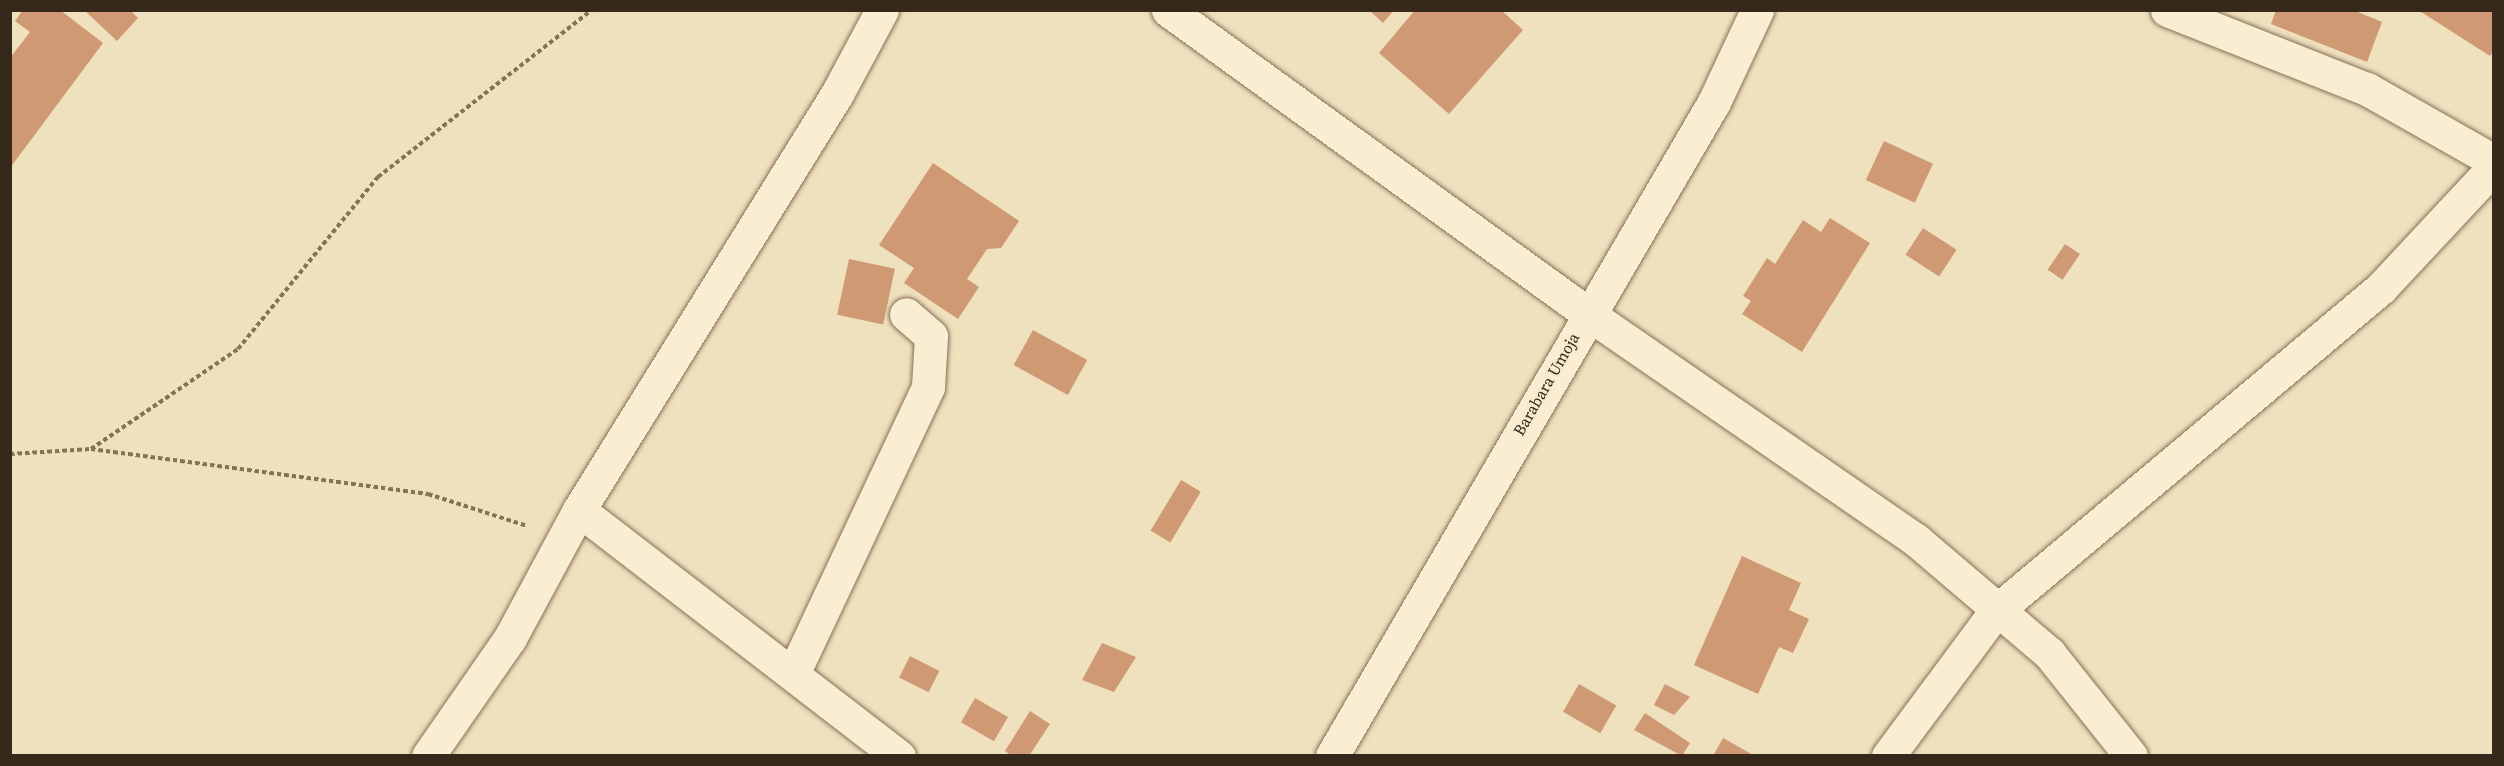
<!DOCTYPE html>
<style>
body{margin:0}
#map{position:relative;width:2504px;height:766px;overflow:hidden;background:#efe0be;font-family:"Source Serif 4",serif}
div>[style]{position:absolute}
.building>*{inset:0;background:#ce9973;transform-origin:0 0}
.path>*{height:4px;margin-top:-2px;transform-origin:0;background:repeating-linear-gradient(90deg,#877157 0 4.5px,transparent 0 7.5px)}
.roads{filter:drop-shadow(0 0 2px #877157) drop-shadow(0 0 2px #877157)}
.street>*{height:33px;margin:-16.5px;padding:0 16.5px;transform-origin:16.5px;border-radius:16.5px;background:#f9eed2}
span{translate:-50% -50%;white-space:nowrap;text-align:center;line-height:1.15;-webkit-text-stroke:4.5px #f6ebce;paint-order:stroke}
.street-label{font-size:16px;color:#36291c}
.frame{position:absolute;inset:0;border:12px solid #36291c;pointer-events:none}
</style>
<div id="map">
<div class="building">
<div style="clip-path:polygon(23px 10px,60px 10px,103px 43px,10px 168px,10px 58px,30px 32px,15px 21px)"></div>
<div style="clip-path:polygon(84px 10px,130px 10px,138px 18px,117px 41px)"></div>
<div style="clip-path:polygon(1369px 10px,1394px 10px,1383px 23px)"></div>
<div style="clip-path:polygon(1415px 10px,1501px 10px,1523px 30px,1449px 114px,1379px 53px)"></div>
<div style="clip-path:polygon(2276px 10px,2353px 10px,2382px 22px,2367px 62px,2271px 24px)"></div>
<div style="clip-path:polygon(2418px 10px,2494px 10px,2494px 50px,2490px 56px)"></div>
<div style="left:1884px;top:141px;width:54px;height:43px;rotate:25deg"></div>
<div style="clip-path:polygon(933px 163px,1019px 221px,1001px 248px,987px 249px,967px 279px,979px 287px,958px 319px,904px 283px,914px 268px,879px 245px)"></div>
<div style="clip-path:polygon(1830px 218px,1870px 243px,1802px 352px,1742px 314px,1751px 301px,1743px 296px,1767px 258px,1775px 264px,1803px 220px,1821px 232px)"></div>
<div style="left:1923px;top:228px;width:40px;height:32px;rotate:33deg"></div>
<div style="left:2065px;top:244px;width:18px;height:31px;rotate:34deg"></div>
<div style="left:849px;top:259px;width:47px;height:57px;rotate:12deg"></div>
<div style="left:1033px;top:330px;width:62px;height:40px;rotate:29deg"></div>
<div style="left:1181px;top:480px;width:23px;height:59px;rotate:31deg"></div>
<div style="clip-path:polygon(1742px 556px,1801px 583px,1789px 610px,1809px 619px,1793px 653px,1779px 647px,1758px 694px,1694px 665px)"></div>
<div style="clip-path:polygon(1102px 643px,1136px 657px,1114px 692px,1082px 680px)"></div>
<div style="left:910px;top:656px;width:33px;height:24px;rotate:27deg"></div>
<div style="left:1579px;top:684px;width:43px;height:32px;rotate:30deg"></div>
<div style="clip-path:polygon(1665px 684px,1690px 697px,1674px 715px,1654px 705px)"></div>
<div style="left:975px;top:698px;width:38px;height:28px;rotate:30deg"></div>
<div style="clip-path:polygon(1030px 711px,1050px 724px,1029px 756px,1012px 756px,1005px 751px)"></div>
<div style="clip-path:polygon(1645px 713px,1690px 743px,1682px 756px,1634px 730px)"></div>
<div style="clip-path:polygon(1723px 738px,1755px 756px,1713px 756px)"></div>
</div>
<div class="path">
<div style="left:91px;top:449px;width:178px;rotate:-34.2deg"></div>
<div style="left:238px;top:349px;width:222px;rotate:-50.9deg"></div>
<div style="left:378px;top:177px;width:271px;rotate:-38deg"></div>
<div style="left:10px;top:454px;width:81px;rotate:-3.5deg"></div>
<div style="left:91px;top:449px;width:340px;rotate:7.6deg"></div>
<div style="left:428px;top:494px;width:104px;rotate:17.9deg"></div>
</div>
<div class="roads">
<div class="street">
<div style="left:1168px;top:10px;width:517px;rotate:35.87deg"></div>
<div style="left:1587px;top:313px;width:400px;rotate:34.6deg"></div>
<div style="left:1916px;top:540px;width:175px;rotate:40.4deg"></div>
<div style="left:2049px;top:653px;width:132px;rotate:51.5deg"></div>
<div style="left:2167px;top:10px;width:215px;rotate:21.6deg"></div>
<div style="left:2367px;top:89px;width:146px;rotate:29.6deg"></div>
<div style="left:579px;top:510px;width:404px;rotate:37.6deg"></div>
<div style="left:793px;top:674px;width:317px;rotate:-64.8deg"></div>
<div style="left:928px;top:387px;width:51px;rotate:-86.6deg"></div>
<div style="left:931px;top:336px;width:33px;rotate:-139deg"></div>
<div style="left:428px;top:756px;width:144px;rotate:-55.2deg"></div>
<div style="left:510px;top:638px;width:145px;rotate:-61.7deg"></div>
<div style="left:579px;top:510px;width:490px;rotate:-58.2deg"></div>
<div style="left:837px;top:94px;width:95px;rotate:-61.8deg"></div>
<div style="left:1332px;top:756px;width:757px;rotate:-59.71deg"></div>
<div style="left:1714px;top:102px;width:102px;rotate:-64.9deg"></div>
<div style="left:1888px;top:756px;width:179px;rotate:-53.4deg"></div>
<div style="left:1995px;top:612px;width:504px;rotate:-40.01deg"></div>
<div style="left:2381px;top:288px;width:166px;rotate:-47deg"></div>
</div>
</div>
<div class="street-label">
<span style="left:1546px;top:384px;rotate:-60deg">Barabara Umoja</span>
</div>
<div class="frame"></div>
</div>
